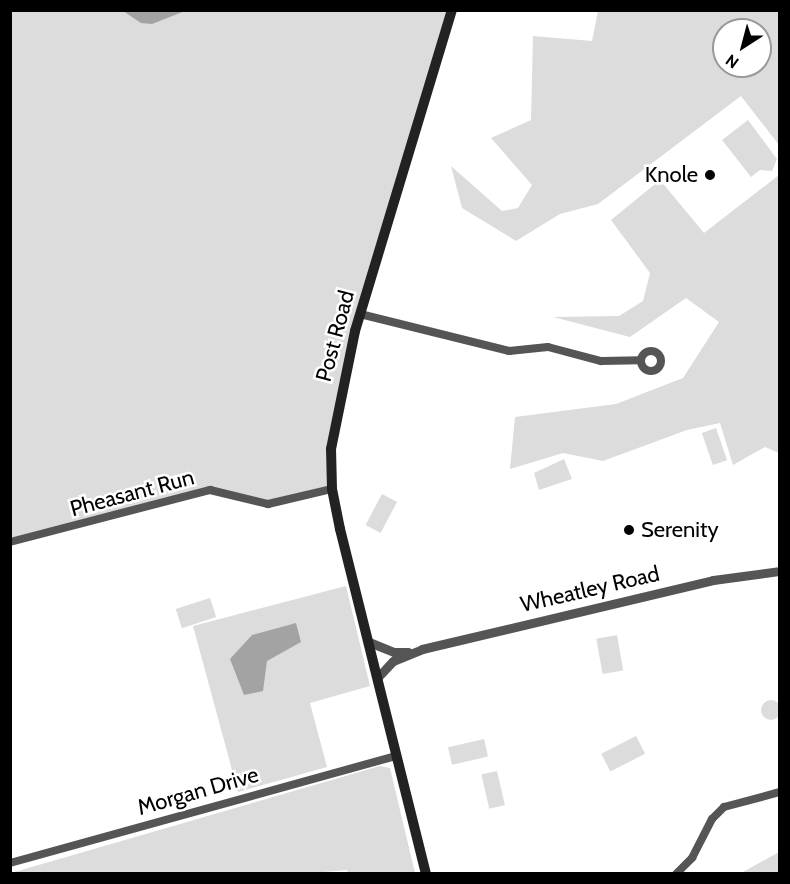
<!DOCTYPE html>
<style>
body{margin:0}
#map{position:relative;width:790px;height:884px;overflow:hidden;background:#fff;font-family:Cabin,sans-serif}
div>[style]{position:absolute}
.green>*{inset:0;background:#dcdcdc;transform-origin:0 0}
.round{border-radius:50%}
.water>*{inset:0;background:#a3a3a3}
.minor>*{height:8px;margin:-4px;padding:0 4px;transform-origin:4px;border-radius:4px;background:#555}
.minor>.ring{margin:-4px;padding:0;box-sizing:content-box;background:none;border:8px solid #555;border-radius:50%}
.tertiary>*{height:9px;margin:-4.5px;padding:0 4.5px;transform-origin:4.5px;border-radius:4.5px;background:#555}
.secondary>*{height:10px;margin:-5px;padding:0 5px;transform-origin:5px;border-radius:5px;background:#222}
.dots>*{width:16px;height:16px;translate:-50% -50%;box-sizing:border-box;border:3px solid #fff;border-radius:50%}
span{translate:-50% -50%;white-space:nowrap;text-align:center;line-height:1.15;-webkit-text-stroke:5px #fff;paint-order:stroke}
.poi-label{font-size:22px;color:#000}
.right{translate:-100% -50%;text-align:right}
.left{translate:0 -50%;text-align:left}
.street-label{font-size:22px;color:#000}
.frame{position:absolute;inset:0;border:12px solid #000;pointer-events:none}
.north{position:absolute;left:712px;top:18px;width:60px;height:60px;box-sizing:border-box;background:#fff;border:2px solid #999;border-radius:50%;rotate:216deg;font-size:16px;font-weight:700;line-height:24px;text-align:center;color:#000}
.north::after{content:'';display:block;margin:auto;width:21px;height:27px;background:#000;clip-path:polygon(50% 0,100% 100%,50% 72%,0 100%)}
</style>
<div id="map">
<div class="green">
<div style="clip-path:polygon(11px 11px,452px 11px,336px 411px,332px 489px,268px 504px,222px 491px,11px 542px)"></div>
<div style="clip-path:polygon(evenodd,598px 11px,779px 11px,779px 145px,741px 96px,598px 204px,560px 214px,516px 241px,462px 208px,451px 166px,502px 211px,518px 208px,532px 185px,491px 138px,531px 120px,533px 36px,592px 41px,598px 11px,724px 30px,760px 30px,760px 66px,724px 66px,724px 30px)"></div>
<div style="clip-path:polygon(748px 120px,777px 159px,772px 171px,760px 170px,751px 177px,722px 140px)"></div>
<div style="clip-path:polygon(779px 175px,779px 453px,765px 447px,733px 465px,720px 423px,687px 430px,603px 461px,563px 453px,510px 469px,515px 417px,616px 404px,683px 378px,719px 322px,686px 298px,630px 337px,553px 317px,619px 316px,643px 301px,650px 273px,611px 220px,660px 180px,704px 233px)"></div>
<div style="left:716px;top:428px;width:34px;height:15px;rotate:71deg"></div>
<div style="clip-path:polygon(564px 459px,572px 479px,539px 490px,534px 473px)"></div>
<div style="left:382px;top:494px;width:17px;height:35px;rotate:28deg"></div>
<div style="clip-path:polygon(346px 586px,370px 686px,310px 703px,327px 767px,238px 792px,193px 626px)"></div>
<div style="left:210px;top:598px;width:20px;height:36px;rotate:72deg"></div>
<div style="left:617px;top:635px;width:36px;height:21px;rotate:80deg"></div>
<div class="round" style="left:761px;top:700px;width:20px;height:20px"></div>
<div style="left:636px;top:736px;width:20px;height:39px;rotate:63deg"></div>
<div style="left:484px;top:739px;width:18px;height:37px;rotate:77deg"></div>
<div style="clip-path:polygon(380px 766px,390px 768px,415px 873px,348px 873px,347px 870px,300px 874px,11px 873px)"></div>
<div style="left:497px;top:771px;width:35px;height:16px;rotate:77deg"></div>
<div style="clip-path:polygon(779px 852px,779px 873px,741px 873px)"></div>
</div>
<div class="water">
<div style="clip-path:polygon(123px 11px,185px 11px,152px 24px,141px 23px)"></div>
<div style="clip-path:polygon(296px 623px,301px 642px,267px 661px,263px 691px,244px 695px,230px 659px,252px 635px)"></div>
</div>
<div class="minor">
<div style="left:360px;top:314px;width:154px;rotate:13.9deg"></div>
<div style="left:509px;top:351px;width:39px;rotate:-6deg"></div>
<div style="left:548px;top:347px;width:55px;rotate:14.8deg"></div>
<div style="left:601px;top:361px;width:39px;rotate:-1deg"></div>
<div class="ring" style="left:641px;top:351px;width:12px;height:12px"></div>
<div style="left:10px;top:542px;width:207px;rotate:-14.6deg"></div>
<div style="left:210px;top:490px;width:60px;rotate:13.6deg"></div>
<div style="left:268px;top:504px;width:66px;rotate:-13.2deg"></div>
<div style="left:10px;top:863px;width:400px;rotate:-15.5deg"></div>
<div style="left:676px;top:874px;width:23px;rotate:-45deg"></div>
<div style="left:692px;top:858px;width:44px;rotate:-62.9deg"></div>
<div style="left:712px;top:819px;width:17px;rotate:-45deg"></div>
<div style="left:724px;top:807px;width:58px;rotate:-15deg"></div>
</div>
<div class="tertiary">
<div style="left:369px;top:642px;width:27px;rotate:22deg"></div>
<div style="left:394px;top:652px;width:14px"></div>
<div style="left:378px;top:677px;width:22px;rotate:-47deg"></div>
<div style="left:393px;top:661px;width:31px;rotate:-22deg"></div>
<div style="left:422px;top:649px;width:299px;rotate:-13.3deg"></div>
<div style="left:713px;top:580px;width:68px;rotate:-7.7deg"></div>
</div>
<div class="secondary">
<div style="left:426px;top:874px;width:356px;rotate:-104deg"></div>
<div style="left:340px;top:529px;width:41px;rotate:-101.3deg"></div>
<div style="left:332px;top:489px;width:40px;rotate:-91.4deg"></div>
<div style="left:331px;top:449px;width:120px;rotate:-78.5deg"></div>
<div style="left:355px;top:331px;width:335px;rotate:-73.2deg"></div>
</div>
<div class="dots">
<div style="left:710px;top:175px;background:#000"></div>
<div style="left:629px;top:530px;background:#000"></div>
</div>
<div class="poi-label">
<span class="right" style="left:698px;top:175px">Knole</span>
<span class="left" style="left:641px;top:530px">Serenity</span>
</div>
<div class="street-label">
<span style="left:335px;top:336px;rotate:-75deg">Post Road</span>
<span style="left:132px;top:493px;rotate:-15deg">Pheasant Run</span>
<span style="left:590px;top:589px;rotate:-13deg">Wheatley Road</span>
<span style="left:198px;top:791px;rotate:-16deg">Morgan Drive</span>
</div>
<div class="frame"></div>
<div class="north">N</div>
</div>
